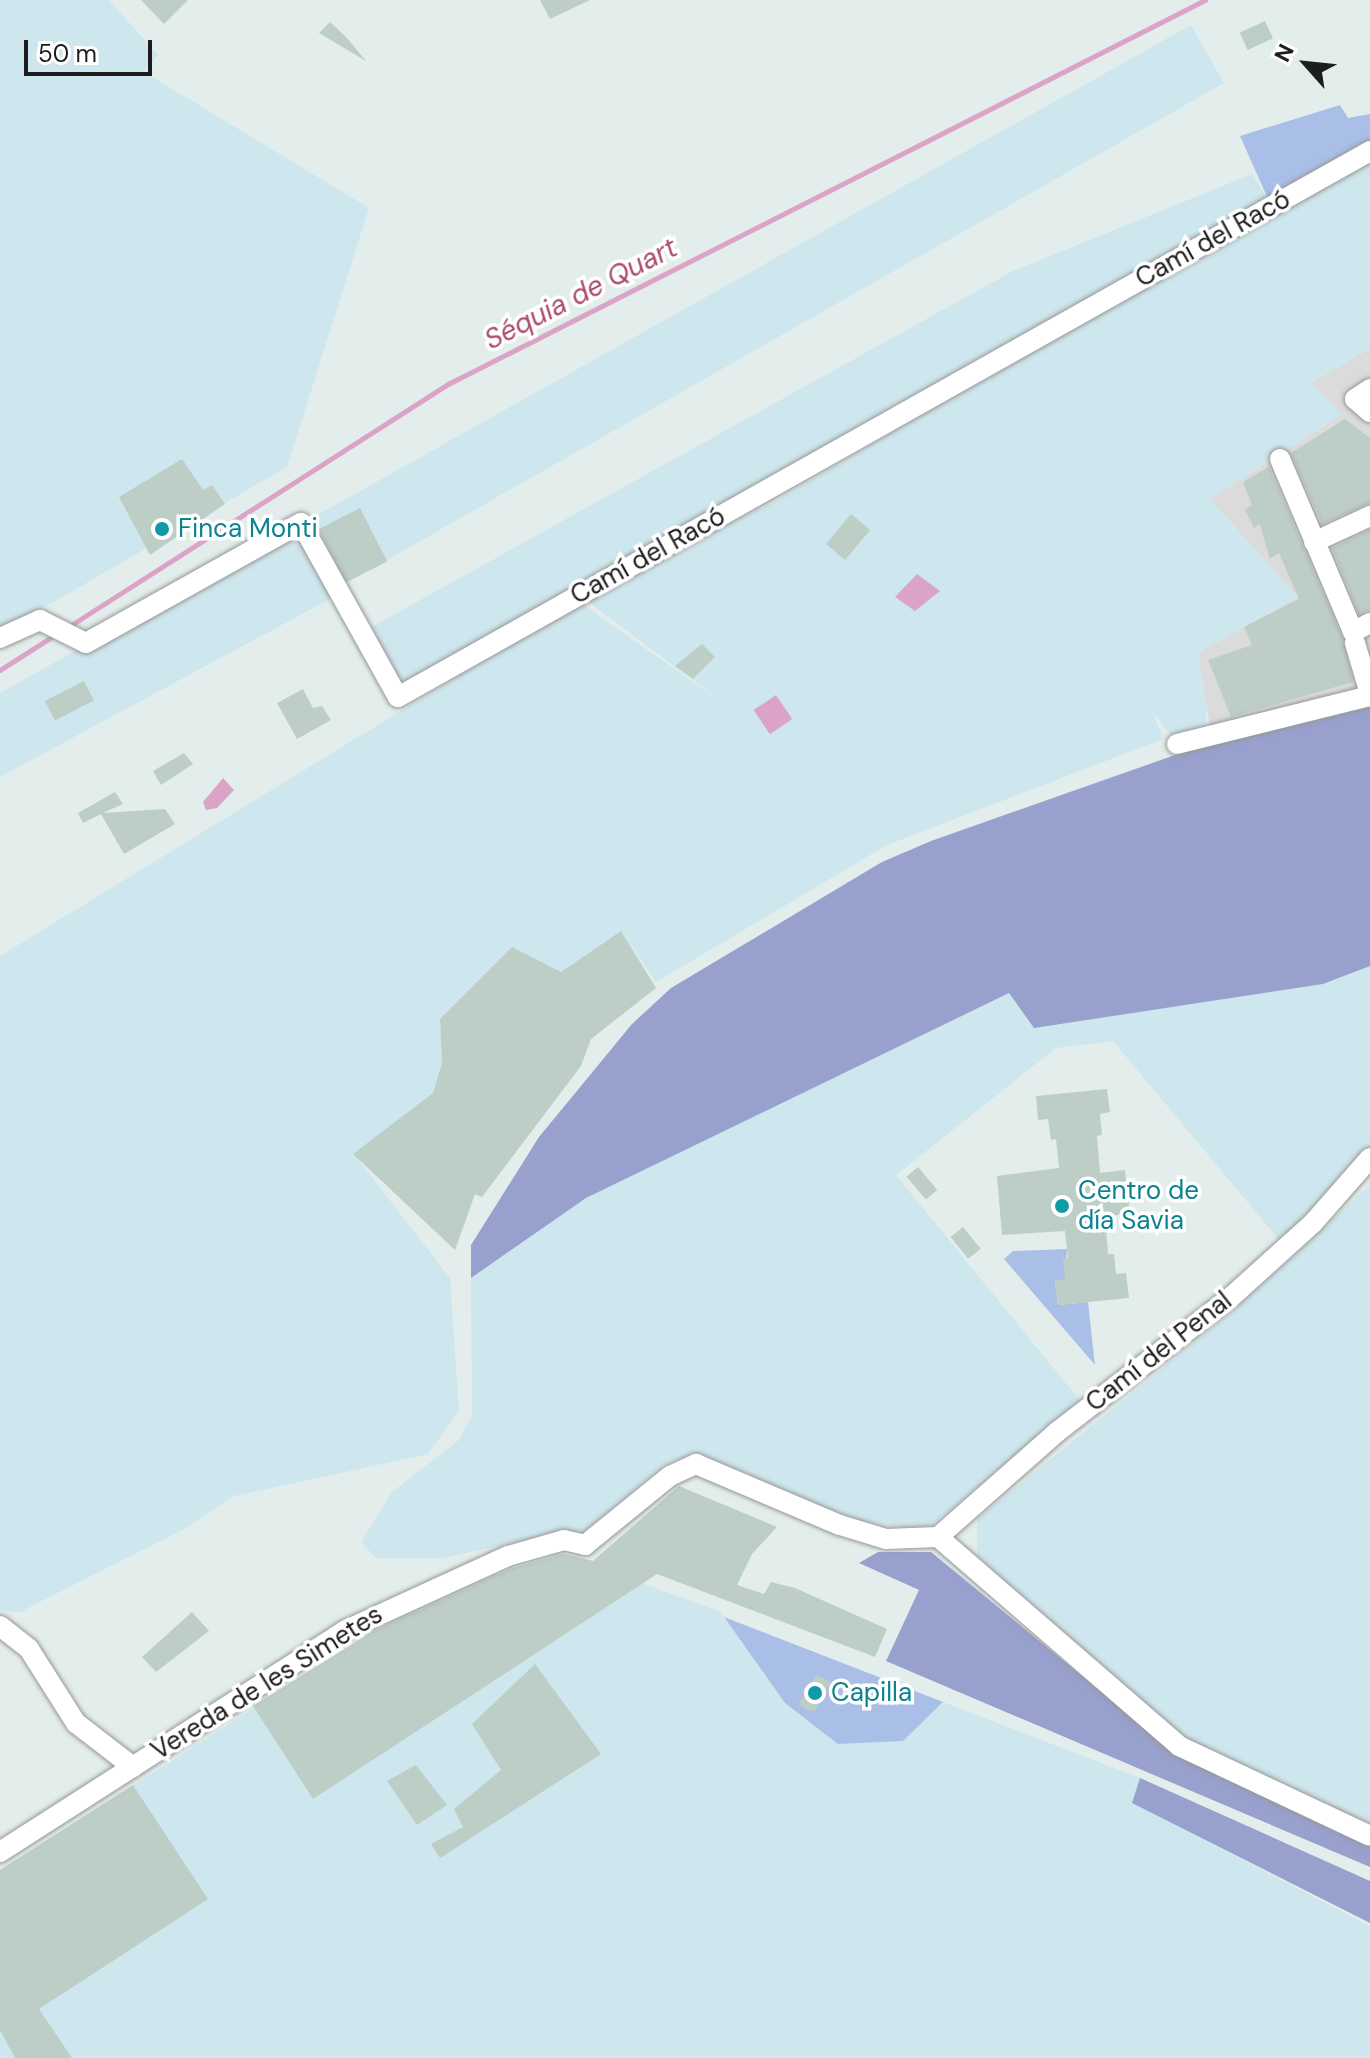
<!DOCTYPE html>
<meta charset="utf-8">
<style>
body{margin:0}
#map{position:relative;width:1370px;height:2058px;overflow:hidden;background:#e3eeec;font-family:"DM Sans",sans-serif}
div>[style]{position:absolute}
.residential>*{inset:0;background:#dadbda}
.farmland>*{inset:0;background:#cee6ed}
.grass>*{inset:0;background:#a9bfe8}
.forest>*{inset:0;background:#98a0cd}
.water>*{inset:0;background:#dba4c7;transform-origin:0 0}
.stream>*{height:5px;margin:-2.5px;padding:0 2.5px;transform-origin:2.5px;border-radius:2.5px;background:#dba4c7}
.building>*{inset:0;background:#bdcec6;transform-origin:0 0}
.roads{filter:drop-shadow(0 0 2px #979797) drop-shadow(0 0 2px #979797)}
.minor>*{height:20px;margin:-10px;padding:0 10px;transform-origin:10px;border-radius:10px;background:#fff}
.dots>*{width:22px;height:22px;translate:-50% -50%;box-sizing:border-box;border:4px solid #fff;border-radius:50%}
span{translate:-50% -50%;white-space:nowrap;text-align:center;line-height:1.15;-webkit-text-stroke:7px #fff;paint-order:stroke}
.street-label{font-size:26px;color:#1d1d1d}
.culture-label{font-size:26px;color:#0d838f}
.left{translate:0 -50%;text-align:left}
.water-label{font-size:28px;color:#ab4c6d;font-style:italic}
.north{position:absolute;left:1266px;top:24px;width:80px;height:80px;-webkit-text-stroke:6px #fff;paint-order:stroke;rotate:297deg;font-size:22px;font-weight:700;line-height:32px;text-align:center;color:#1d1d1d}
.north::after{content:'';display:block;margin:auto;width:28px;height:36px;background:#1d1d1d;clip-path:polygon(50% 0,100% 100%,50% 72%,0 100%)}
.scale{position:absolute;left:24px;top:40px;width:128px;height:36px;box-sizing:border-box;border:4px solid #1d1d1d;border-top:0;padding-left:10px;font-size:24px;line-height:28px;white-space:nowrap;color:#1d1d1d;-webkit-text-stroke:6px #fff;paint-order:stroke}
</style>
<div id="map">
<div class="residential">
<div style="clip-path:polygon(1370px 348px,1370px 733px,1215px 757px,1198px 653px,1297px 596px,1210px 499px,1341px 415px,1310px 383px)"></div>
</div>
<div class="farmland">
<div style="clip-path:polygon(0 0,109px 0,158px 55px,144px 72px,369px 208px,287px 467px,0 633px)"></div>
<div style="clip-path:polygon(1191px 25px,1224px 83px,343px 585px,341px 593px,0 777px,0 693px)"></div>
<div style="clip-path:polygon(1370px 151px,1370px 347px,1310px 383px,1342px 414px,1210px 499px,1298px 597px,1198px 653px,1207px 707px,1203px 738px,1177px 744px,1153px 712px,1163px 739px,887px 845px,656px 982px,621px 931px,561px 972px,512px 948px,440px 1019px,442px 1063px,433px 1093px,354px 1154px,450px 1278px,459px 1411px,428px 1454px,234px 1496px,186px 1528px,20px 1612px,0 1610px,0 956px,579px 602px,729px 707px,579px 595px,772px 503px)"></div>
<div style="clip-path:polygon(1252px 174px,1269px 201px,398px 697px,368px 629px,1013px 271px)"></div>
<div style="clip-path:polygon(1370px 966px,1370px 1149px,1281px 1242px,1113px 1041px,1056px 1048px,896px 1175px,1082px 1403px,926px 1529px,855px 1522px,694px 1453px,663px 1465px,584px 1534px,567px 1531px,443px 1558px,376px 1558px,361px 1542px,392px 1492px,459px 1440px,472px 1415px,471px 1278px,586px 1198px,1009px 992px,1183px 1001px,1323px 984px)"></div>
<div style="clip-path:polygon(1370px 1185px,1370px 1827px,1186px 1739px,977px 1556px,977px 1519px,1237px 1308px)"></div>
<div style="clip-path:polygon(559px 1553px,719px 1611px,785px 1703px,903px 1741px,943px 1702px,1140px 1778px,1133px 1803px,1370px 1926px,1370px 2058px,0 2058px,0 1871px,387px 1623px,472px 1582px)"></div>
</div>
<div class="grass">
<div style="clip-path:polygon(1340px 105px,1348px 118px,1370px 114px,1370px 151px,1269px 201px,1240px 136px)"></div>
<div style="clip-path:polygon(1067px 1249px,1065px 1280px,1055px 1281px,1058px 1305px,1088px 1302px,1095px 1365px,1004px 1259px,1013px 1251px)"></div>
<div style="clip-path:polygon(724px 1617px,943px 1702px,903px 1741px,838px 1744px,785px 1703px)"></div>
</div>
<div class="forest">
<div style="clip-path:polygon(1370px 698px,1370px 966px,1323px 984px,1034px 1028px,1009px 993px,586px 1198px,471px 1278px,471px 1245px,539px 1137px,632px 1024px,671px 988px,882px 862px,931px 841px,1175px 755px)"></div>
<div style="clip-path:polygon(878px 1552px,931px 1552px,1167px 1746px,1370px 1846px,1370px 1867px,886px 1661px,919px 1590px,859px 1563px)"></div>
<div style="clip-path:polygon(1140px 1778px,1370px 1881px,1370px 1923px,1132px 1803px)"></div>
</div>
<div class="water">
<div style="clip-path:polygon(917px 574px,940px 591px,915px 611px,895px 597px)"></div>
<div style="left:776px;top:695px;width:29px;height:27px;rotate:56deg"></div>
<div style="clip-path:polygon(223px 778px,234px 790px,217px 808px,206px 810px,203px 802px)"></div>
</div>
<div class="stream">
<div style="left:68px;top:627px;width:453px;rotate:-32.6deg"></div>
<div style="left:450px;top:383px;width:847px;rotate:-26.9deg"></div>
<div style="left:0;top:670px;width:67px;rotate:-32.7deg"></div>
</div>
<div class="building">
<div style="clip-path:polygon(141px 0,188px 0,164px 24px)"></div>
<div style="clip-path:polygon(540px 0,590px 0,550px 19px)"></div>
<div style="left:1265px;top:21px;width:19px;height:28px;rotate:65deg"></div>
<div style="clip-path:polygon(330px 22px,348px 39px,366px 61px,319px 33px)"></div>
<div style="clip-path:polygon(1345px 419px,1370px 438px,1370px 503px,1322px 524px,1291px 453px)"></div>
<div style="clip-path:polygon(182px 459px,203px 490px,212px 485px,225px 504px,150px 555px,119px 497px)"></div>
<div style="clip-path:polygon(1269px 467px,1343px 639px,1353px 682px,1231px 717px,1208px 660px,1252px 645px,1244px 627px,1299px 599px,1279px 553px,1270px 559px,1260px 524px,1254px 528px,1245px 510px,1252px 505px,1243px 482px)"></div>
<div style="left:360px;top:508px;width:60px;height:46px;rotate:63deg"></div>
<div style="left:851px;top:514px;width:25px;height:39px;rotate:40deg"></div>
<div style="clip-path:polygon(1370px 530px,1370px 610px,1359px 614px,1332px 548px)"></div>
<div style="clip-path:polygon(702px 644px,715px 657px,693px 679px,675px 666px)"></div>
<div style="left:84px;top:681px;width:22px;height:44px;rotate:63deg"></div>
<div style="clip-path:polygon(303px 689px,313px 708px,322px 706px,331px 720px,297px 739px,277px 703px)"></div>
<div style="clip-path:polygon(184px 753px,193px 764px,161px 785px,153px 771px)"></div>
<div style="clip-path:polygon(115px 792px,123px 804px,103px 813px,165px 809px,175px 824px,124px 854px,101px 814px,83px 823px,78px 813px)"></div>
<div style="clip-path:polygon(621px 931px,656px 988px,591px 1039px,581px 1066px,482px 1197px,475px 1194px,455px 1250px,353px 1154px,433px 1093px,442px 1063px,440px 1019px,512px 947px,561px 972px)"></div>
<div style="clip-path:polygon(1107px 1089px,1110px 1112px,1100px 1114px,1102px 1135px,1097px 1136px,1100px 1173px,1125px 1170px,1130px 1214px,1105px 1216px,1108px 1254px,1114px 1254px,1116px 1274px,1126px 1273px,1129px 1298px,1058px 1305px,1055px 1281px,1065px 1280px,1063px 1259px,1068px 1258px,1065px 1231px,1002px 1235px,997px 1176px,1059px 1168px,1056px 1139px,1051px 1140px,1048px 1119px,1038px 1120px,1036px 1096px)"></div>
<div style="left:918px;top:1167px;width:30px;height:15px;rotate:50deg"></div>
<div style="left:963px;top:1227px;width:28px;height:16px;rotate:51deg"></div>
<div style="clip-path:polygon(679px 1486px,777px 1527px,752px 1554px,737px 1585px,764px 1594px,771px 1582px,795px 1588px,887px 1629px,875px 1657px,657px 1574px,313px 1799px,253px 1706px,370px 1633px,513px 1568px,564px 1554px,593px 1561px)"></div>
<div style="clip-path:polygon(192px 1612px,209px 1631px,156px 1672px,142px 1657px)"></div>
<div style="clip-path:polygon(535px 1664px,601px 1754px,440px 1858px,431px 1844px,463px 1827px,454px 1809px,501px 1770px,472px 1724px)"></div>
<div style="clip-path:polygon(816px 1675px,831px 1682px,815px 1711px,806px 1710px,799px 1704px)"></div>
<div style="clip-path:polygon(416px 1765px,447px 1805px,417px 1825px,387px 1781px)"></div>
<div style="clip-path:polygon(133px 1785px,208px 1899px,39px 2009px,72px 2058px,15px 2058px,0 2030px,0 1870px)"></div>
</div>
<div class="roads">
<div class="minor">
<div style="left:1370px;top:389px;width:18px;rotate:146deg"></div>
<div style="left:1355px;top:399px;width:20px;rotate:41deg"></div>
<div style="left:1280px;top:459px;width:188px;rotate:67.1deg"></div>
<div style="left:1353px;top:632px;width:19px;rotate:-28deg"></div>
<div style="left:1314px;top:542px;width:62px;rotate:-24.9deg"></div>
<div style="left:0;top:638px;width:44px;rotate:-24.2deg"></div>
<div style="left:40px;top:620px;width:51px;rotate:26.6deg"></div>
<div style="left:86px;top:643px;width:246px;rotate:-29.2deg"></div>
<div style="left:301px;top:523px;width:199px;rotate:60.9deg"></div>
<div style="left:398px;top:697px;width:1115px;rotate:-29.32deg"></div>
<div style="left:1355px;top:643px;width:53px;rotate:73.6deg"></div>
<div style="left:1177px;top:744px;width:199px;rotate:-14deg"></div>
<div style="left:938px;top:1537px;width:159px;rotate:-41.4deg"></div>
<div style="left:1057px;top:1432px;width:219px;rotate:-37.8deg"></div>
<div style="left:1230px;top:1298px;width:112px;rotate:-42.1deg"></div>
<div style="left:1313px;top:1223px;width:86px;rotate:-48.8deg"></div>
<div style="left:938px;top:1537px;width:319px;rotate:40.9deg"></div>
<div style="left:1179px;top:1746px;width:211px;rotate:25.2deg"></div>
<div style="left:0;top:1626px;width:37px;rotate:38deg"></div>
<div style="left:29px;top:1649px;width:88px;rotate:57.6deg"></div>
<div style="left:76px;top:1723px;width:72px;rotate:37.7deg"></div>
<div style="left:0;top:1852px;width:409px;rotate:-32.7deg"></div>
<div style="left:344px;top:1631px;width:180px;rotate:-24.6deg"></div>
<div style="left:508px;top:1556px;width:58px;rotate:-15.9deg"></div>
<div style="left:564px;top:1540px;width:22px;rotate:13deg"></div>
<div style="left:585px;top:1545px;width:109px;rotate:-39.1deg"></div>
<div style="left:670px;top:1476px;width:29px;rotate:-25deg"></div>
<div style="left:696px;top:1464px;width:156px;rotate:23deg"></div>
<div style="left:840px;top:1525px;width:48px;rotate:16.9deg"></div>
<div style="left:886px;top:1539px;width:52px;rotate:-2.2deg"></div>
</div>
</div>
<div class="dots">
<div style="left:162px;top:529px;background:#0f9aa8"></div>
<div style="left:1062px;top:1206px;background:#0f9aa8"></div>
<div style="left:815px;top:1693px;background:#0f9aa8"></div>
</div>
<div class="street-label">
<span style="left:1213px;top:239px;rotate:-29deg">Camí del Racó</span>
<span style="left:648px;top:556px;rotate:-29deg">Camí del Racó</span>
<span style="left:1159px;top:1352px;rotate:-38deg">Camí del Penal</span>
<span style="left:267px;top:1683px;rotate:-32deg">Vereda de les Simetes</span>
</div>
<div class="culture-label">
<span class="left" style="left:178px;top:529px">Finca Monti</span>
<span class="left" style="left:1078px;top:1206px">Centro de<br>día Savia</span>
<span class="left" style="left:831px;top:1693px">Capilla</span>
</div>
<div class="water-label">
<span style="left:581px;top:294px;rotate:-27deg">Séquia de Quart</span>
</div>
<div class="north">N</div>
<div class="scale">50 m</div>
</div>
